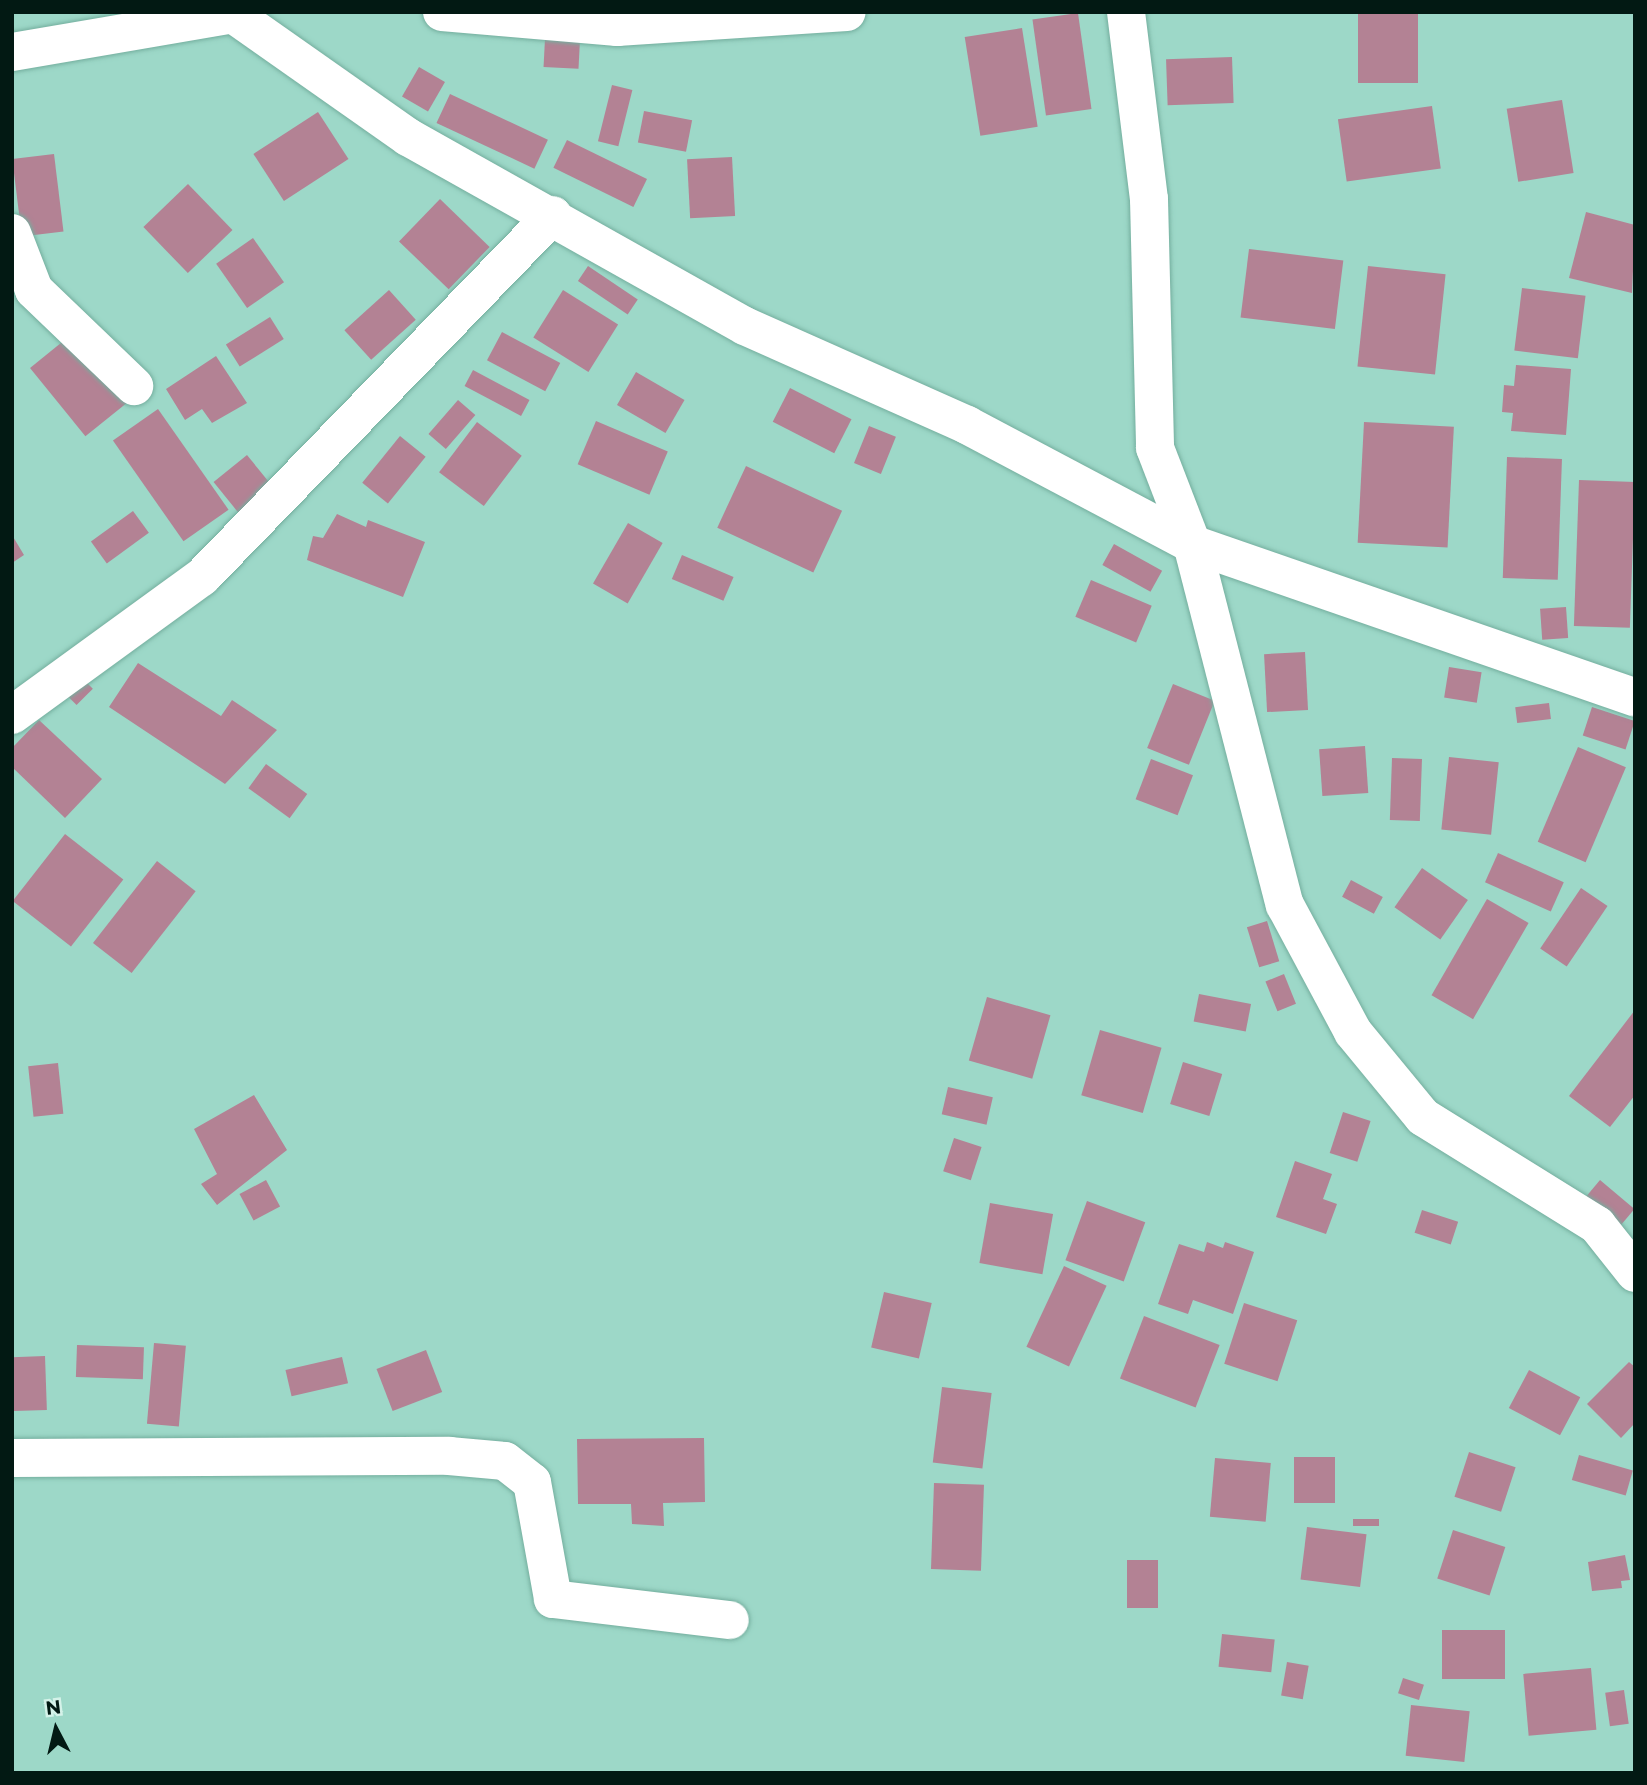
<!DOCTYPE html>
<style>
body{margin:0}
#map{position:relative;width:1647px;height:1785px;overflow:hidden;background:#9dd8c8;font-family:Montserrat,sans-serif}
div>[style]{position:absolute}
.building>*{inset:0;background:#b38294;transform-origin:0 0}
.roads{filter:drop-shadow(0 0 2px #74ae9e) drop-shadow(0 0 2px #74ae9e)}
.minor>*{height:38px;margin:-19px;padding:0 19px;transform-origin:19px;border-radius:19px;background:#fff}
span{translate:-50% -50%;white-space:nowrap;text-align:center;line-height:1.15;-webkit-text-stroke:7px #d5f2e9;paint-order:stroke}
.frame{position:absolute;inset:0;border:14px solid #021913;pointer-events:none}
.north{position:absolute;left:21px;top:1694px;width:70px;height:70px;-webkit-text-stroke:5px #d5f2e9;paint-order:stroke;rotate:353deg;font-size:19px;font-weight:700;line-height:28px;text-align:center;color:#021913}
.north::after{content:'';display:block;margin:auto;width:24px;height:32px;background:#021913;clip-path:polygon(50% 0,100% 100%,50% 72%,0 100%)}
</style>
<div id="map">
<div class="building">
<div style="left:1358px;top:12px;width:60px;height:71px"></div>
<div style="left:1078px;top:13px;width:97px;height:46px;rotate:82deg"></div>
<div style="left:1022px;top:28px;width:100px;height:58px;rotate:81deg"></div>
<div style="left:545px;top:39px;width:35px;height:28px;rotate:3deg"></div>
<div style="left:1232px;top:57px;width:46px;height:66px;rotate:88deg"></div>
<div style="left:419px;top:67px;width:30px;height:34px;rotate:30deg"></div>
<div style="left:612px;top:85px;width:21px;height:58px;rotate:14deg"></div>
<div style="left:450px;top:94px;width:108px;height:32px;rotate:25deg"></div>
<div style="left:1562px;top:100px;width:74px;height:56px;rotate:81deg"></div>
<div style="left:1432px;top:106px;width:63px;height:95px;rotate:82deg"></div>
<div style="left:644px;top:111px;width:49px;height:32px;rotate:11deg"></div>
<div style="left:318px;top:112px;width:56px;height:77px;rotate:57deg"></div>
<div style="left:567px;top:140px;width:89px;height:31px;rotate:26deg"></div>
<div style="left:54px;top:154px;width:78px;height:42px;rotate:83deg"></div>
<div style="left:732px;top:157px;width:59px;height:45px;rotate:87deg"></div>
<div style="left:188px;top:184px;width:64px;height:62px;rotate:46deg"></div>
<div style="left:440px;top:199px;width:69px;height:59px;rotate:44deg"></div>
<div style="clip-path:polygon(1586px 212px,1635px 225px,1632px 293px,1569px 278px)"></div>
<div style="left:253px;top:238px;width:54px;height:45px;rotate:55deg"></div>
<div style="left:1249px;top:249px;width:95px;height:69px;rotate:7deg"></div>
<div style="left:588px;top:266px;width:60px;height:18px;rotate:34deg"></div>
<div style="left:1368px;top:266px;width:78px;height:101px;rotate:6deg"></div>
<div style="left:1522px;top:288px;width:64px;height:63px;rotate:7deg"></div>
<div style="left:389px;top:290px;width:40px;height:60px;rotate:48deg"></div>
<div style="left:563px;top:290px;width:65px;height:56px;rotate:32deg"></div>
<div style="left:270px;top:317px;width:26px;height:52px;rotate:58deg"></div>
<div style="left:502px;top:332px;width:66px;height:32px;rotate:28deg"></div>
<div style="left:72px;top:334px;width:88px;height:54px;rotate:51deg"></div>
<div style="clip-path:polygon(216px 356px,247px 403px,212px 423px,202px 409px,185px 420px,166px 389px)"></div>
<div style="clip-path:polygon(1516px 365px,1571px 369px,1566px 435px,1511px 431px,1513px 413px,1502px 412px,1504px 385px,1514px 386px)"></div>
<div style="left:473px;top:370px;width:64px;height:18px;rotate:28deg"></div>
<div style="left:636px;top:372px;width:56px;height:38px;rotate:30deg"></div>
<div style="left:790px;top:388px;width:69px;height:38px;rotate:27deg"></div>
<div style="left:458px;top:400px;width:23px;height:45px;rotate:41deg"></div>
<div style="left:158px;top:409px;width:123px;height:55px;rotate:55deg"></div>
<div style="left:596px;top:421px;width:78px;height:47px;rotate:23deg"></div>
<div style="left:477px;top:422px;width:56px;height:63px;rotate:37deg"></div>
<div style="left:1364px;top:422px;width:90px;height:121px;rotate:3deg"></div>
<div style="left:869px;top:426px;width:29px;height:40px;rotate:22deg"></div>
<div style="left:400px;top:436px;width:33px;height:60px;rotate:39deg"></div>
<div style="left:247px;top:455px;width:41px;height:43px;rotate:51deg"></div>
<div style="left:1507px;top:457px;width:55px;height:121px;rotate:2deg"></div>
<div style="left:746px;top:466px;width:106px;height:68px;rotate:25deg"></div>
<div style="left:1579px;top:480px;width:56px;height:146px;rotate:2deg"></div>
<div style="left:133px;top:511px;width:27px;height:52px;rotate:54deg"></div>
<div style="clip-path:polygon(337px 514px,366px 527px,368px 520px,425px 542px,403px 597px,307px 560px,313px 536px,323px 538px)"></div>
<div style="left:628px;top:523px;width:40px;height:70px;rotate:30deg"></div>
<div style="clip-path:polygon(12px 535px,24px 555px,12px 563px)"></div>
<div style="left:1114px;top:544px;width:55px;height:24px;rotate:29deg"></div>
<div style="left:682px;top:555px;width:56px;height:26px;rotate:23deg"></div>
<div style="left:1091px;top:580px;width:66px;height:40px;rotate:23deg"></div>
<div style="left:1566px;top:607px;width:31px;height:26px;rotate:86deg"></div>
<div style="left:1305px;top:652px;width:58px;height:41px;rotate:87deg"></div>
<div style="clip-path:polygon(138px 663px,221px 716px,232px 700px,277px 730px,225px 784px,109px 707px)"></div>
<div style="left:1449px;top:667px;width:33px;height:31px;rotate:9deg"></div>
<div style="left:78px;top:674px;width:21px;height:23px;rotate:45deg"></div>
<div style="left:1173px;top:684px;width:45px;height:69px;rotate:22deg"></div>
<div style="left:1549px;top:703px;width:16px;height:34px;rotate:83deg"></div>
<div style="left:1592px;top:707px;width:45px;height:30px;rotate:18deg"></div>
<div style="clip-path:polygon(39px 720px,102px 779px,65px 818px,12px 767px,12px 748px)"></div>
<div style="left:1365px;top:746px;width:47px;height:46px;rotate:86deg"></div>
<div style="left:1578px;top:747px;width:52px;height:103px;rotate:23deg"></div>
<div style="left:1449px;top:757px;width:50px;height:73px;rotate:6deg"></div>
<div style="left:1392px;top:758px;width:30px;height:62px;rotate:2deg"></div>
<div style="left:1151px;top:759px;width:45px;height:43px;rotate:21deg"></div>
<div style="left:266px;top:764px;width:51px;height:30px;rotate:36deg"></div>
<div style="left:65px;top:834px;width:74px;height:85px;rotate:38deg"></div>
<div style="left:1498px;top:853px;width:72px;height:32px;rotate:24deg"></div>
<div style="left:157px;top:861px;width:49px;height:104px;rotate:38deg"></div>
<div style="left:1422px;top:868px;width:56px;height:48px;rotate:35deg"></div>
<div style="left:1351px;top:880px;width:36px;height:19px;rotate:28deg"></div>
<div style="left:1581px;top:888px;width:32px;height:73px;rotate:34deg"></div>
<div style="left:1487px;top:899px;width:48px;height:111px;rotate:30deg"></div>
<div style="left:1267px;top:921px;width:42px;height:21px;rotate:73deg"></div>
<div style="left:1284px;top:974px;width:32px;height:20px;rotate:68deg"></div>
<div style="left:1199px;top:994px;width:53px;height:28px;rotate:11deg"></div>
<div style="left:987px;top:997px;width:66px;height:66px;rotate:16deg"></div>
<div style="clip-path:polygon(1635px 1010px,1635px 1095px,1610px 1127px,1569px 1096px)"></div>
<div style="left:1100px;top:1030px;width:64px;height:68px;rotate:16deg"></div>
<div style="left:1183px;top:1062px;width:41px;height:44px;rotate:17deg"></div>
<div style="left:58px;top:1063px;width:51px;height:30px;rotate:84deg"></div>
<div style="left:948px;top:1087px;width:46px;height:28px;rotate:13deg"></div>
<div style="clip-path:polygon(254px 1095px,287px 1150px,217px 1205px,201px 1184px,217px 1174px,194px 1129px)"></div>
<div style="left:1343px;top:1112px;width:29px;height:43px;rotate:18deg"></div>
<div style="left:954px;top:1138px;width:29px;height:35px;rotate:18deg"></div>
<div style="clip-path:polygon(1295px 1161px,1332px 1174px,1323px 1199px,1337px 1204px,1326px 1234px,1276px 1217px)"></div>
<div style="left:266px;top:1180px;width:30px;height:30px;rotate:62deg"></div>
<div style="left:1600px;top:1180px;width:45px;height:25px;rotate:40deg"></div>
<div style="left:1087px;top:1201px;width:62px;height:63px;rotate:20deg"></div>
<div style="left:990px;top:1203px;width:64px;height:61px;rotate:10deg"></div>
<div style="left:1422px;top:1210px;width:38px;height:24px;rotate:18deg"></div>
<div style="clip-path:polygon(1207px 1242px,1223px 1248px,1225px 1242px,1254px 1252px,1233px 1314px,1193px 1300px,1188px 1314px,1158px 1304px,1179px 1244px,1204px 1252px)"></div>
<div style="left:1064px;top:1266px;width:47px;height:89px;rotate:25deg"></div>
<div style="left:884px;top:1292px;width:49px;height:57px;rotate:13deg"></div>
<div style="left:1244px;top:1303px;width:56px;height:64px;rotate:18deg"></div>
<div style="left:1144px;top:1316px;width:81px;height:67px;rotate:21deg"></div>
<div style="left:154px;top:1343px;width:32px;height:81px;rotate:5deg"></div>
<div style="left:77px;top:1345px;width:67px;height:32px;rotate:2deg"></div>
<div style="left:426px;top:1350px;width:45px;height:53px;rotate:69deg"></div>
<div style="left:45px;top:1356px;width:54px;height:33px;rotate:88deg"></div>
<div style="left:342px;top:1357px;width:27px;height:58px;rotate:77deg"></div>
<div style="clip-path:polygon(1629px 1362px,1635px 1367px,1635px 1423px,1621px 1438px,1587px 1404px)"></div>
<div style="left:1529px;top:1370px;width:58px;height:43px;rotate:28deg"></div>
<div style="left:942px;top:1387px;width:50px;height:76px;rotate:7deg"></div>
<div style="clip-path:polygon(704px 1438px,705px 1502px,663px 1503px,664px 1526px,632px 1524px,631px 1504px,578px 1504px,577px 1439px)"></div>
<div style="left:1469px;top:1452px;width:49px;height:47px;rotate:18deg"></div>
<div style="left:1579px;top:1455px;width:56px;height:26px;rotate:16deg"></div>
<div style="left:1294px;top:1457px;width:41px;height:46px"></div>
<div style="left:1215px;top:1458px;width:56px;height:59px;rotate:5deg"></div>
<div style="left:934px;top:1483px;width:50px;height:86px;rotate:2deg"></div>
<div style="left:1379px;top:1519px;width:7px;height:26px;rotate:90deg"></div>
<div style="left:1307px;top:1527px;width:60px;height:53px;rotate:7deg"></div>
<div style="left:1453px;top:1530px;width:55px;height:51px;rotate:18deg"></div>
<div style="clip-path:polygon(1625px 1555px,1630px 1580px,1621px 1581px,1622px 1588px,1592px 1591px,1588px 1562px)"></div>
<div style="left:1127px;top:1560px;width:31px;height:48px"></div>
<div style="left:1442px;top:1630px;width:63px;height:49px"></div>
<div style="left:1222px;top:1634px;width:53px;height:33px;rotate:6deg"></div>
<div style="left:1287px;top:1662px;width:22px;height:34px;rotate:10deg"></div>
<div style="left:1591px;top:1668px;width:62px;height:68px;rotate:85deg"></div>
<div style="left:1403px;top:1678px;width:22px;height:16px;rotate:18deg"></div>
<div style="left:1624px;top:1690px;width:34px;height:19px;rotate:82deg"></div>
<div style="left:1411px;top:1705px;width:59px;height:51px;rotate:6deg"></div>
</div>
<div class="roads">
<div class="minor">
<div style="left:230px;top:12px;width:218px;rotate:35.1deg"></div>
<div style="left:408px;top:137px;width:386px;rotate:29.3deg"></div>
<div style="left:745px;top:326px;width:243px;rotate:24deg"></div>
<div style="left:967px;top:425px;width:255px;rotate:27.9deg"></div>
<div style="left:1192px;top:544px;width:469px;rotate:19.1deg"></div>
<div style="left:442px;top:12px;width:176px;rotate:4.9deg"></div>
<div style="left:617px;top:27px;width:230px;rotate:-3.7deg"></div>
<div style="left:1126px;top:12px;width:188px;rotate:83deg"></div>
<div style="left:1149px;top:199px;width:249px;rotate:88.6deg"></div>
<div style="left:1155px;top:448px;width:103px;rotate:68.9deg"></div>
<div style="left:1192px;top:544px;width:373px;rotate:75.6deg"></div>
<div style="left:1285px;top:905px;width:144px;rotate:61.8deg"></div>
<div style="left:1353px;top:1032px;width:110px;rotate:50.5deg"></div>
<div style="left:1423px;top:1117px;width:205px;rotate:31.8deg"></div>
<div style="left:1597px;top:1225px;width:61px;rotate:51.6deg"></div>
<div style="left:12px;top:52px;width:237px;rotate:-9.7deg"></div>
<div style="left:12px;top:233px;width:61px;rotate:68.9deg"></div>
<div style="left:34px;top:290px;width:139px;rotate:43.8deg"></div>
<div style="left:12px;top:715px;width:235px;rotate:-36deg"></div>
<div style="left:202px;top:577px;width:504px;rotate:-45.88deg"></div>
<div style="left:12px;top:1458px;width:437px;rotate:-0.3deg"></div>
<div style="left:449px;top:1456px;width:56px;rotate:5.1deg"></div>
<div style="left:505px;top:1461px;width:34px;rotate:38deg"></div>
<div style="left:532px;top:1482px;width:119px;rotate:79.8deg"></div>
<div style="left:553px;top:1599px;width:178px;rotate:6.8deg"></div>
</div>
</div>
<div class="frame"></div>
<div class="north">N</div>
</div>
